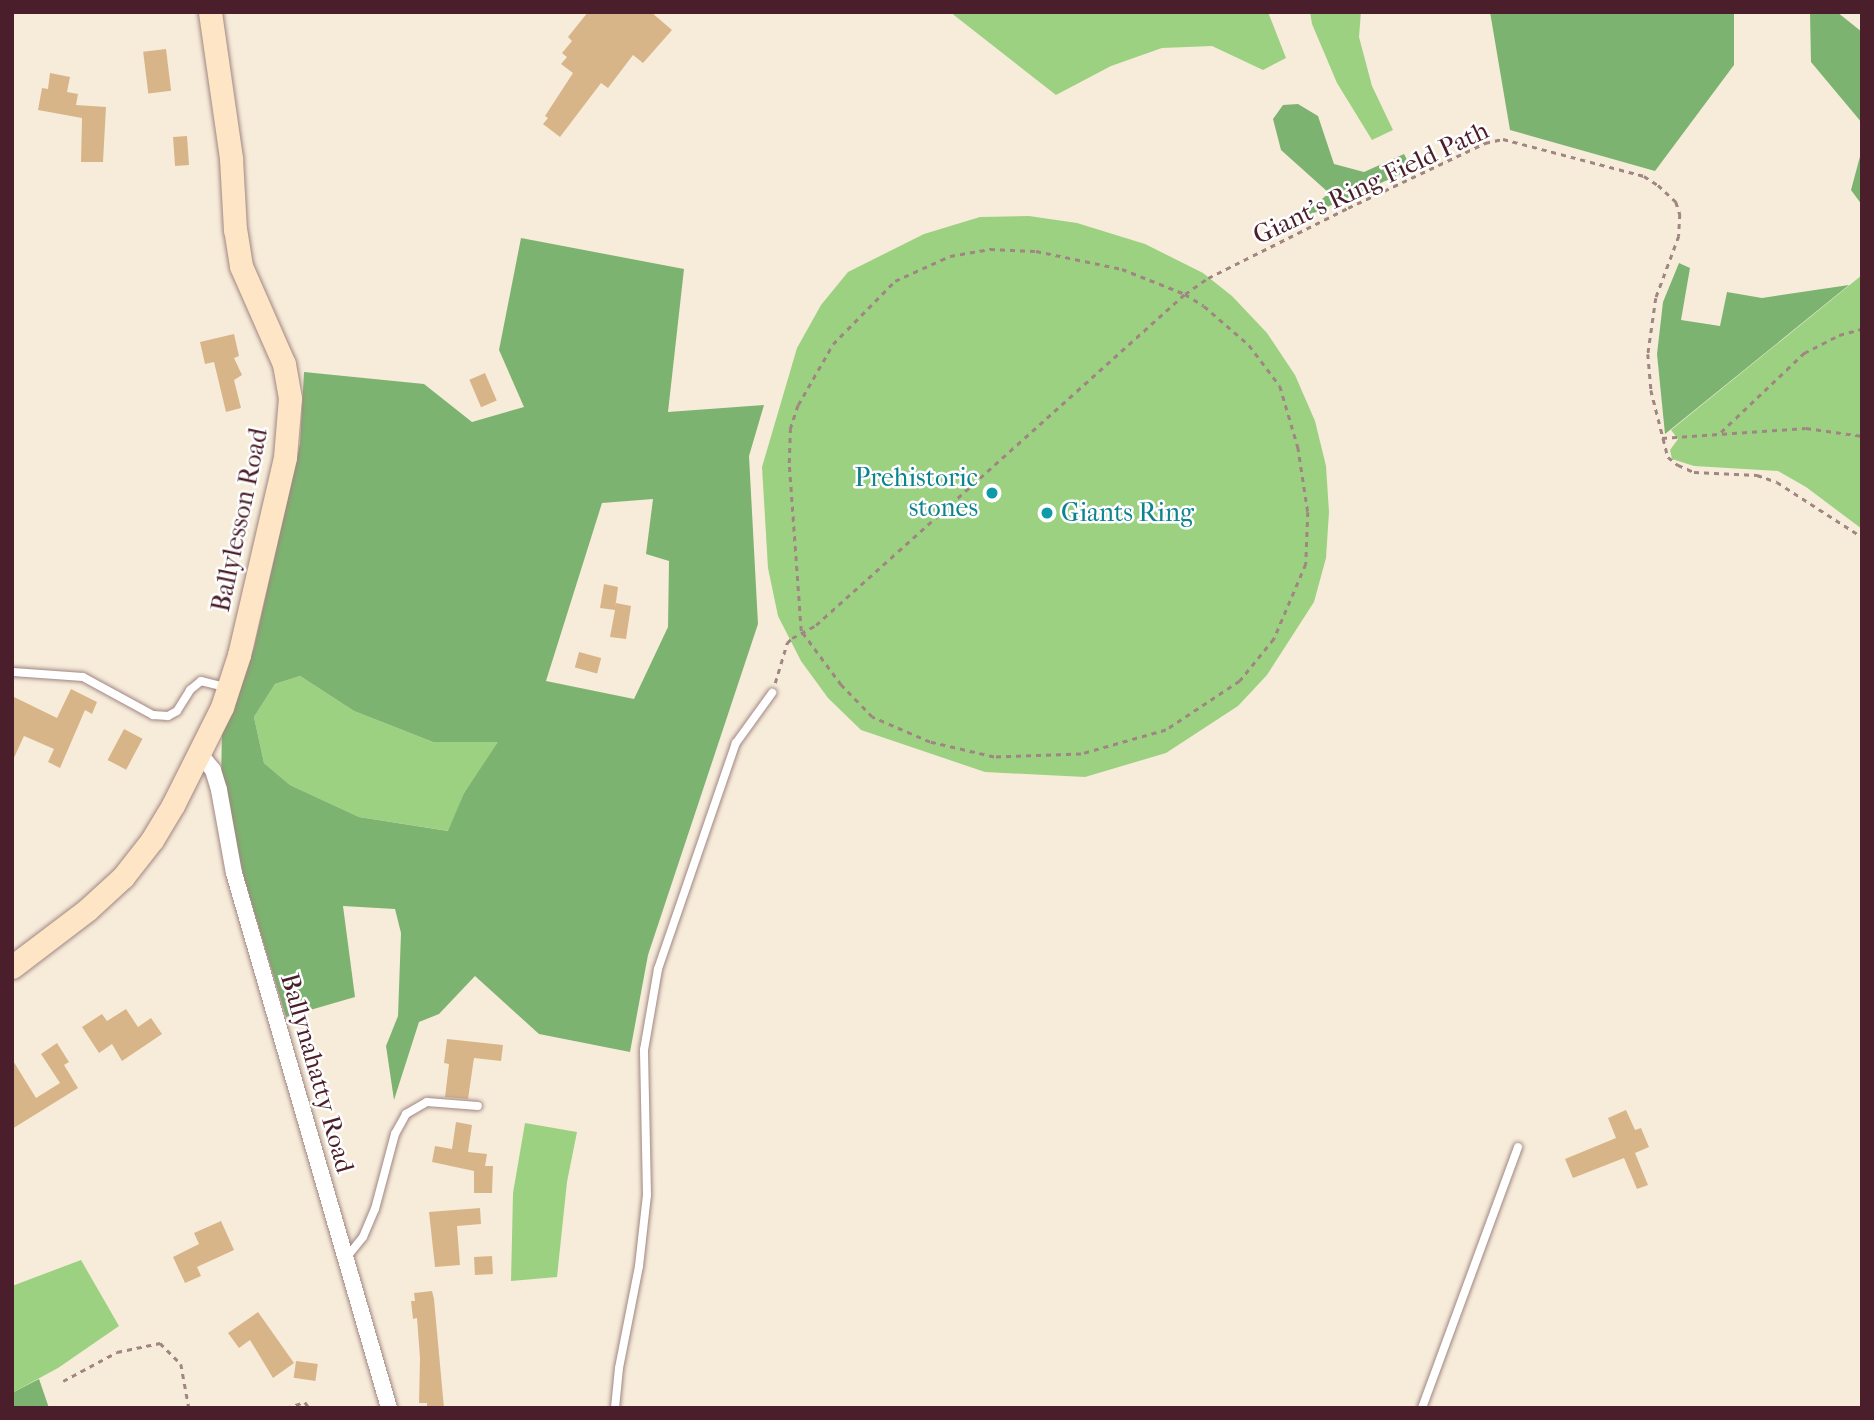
<!DOCTYPE html>
<style>
body{margin:0}
#map{position:relative;width:1874px;height:1420px;overflow:hidden;background:#f7ecda;font-family:"IM FELL French Canon",serif}
div>[style]{position:absolute}
.green>*{inset:0;background:#9cd182}
.forest>*{inset:0;background:#7db370}
.building>*{inset:0;background:#d8b589;transform-origin:0 0}
.path>*{height:2.5px;margin-top:-1.25px;transform-origin:0;background:repeating-linear-gradient(90deg,#a08682 0 5px,transparent 0 10px)}
.roads{filter:drop-shadow(0 0 2px #a08682) drop-shadow(0 0 2px #a08682)}
.service>*{height:8px;margin:-4px;padding:0 4px;transform-origin:4px;border-radius:4px;background:#fff}
.minor>*{height:16px;margin:-8px;padding:0 8px;transform-origin:8px;border-radius:8px;background:#fff}
.secondary>*{height:23px;margin:-11.5px;padding:0 11.5px;transform-origin:11.5px;border-radius:11.5px;background:#fde5c5}
.dots>*{width:19px;height:19px;translate:-50% -50%;box-sizing:border-box;border:4px solid #fff;border-radius:50%}
span{translate:-50% -50%;white-space:nowrap;text-align:center;line-height:1.15;-webkit-text-stroke:5px #fff;paint-order:stroke}
.street-label{font-size:26px;color:#4a1f2b}
.culture-label{font-size:26px;color:#0d838f}
.right{translate:-100% -50%;text-align:right}
.left{translate:0 -50%;text-align:left}
.frame{position:absolute;inset:0;border:14px solid #4a1f2b;pointer-events:none}
</style>
<div id="map">
<div class="green">
<div style="clip-path:polygon(950px 12px,1268px 12px,1286px 58px,1263px 70px,1212px 46px,1162px 48px,1111px 66px,1056px 95px)"></div>
<div style="clip-path:polygon(1310px 12px,1361px 12px,1359px 37px,1372px 86px,1393px 130px,1372px 140px,1337px 83px,1312px 24px)"></div>
<div style="clip-path:polygon(1029px 216px,1077px 223px,1145px 244px,1203px 273px,1232px 296px,1267px 333px,1295px 375px,1315px 421px,1326px 466px,1329px 512px,1326px 558px,1314px 602px,1267px 675px,1238px 706px,1166px 753px,1085px 777px,985px 772px,861px 730px,828px 698px,801px 661px,778px 616px,768px 568px,762px 467px,797px 348px,821px 305px,848px 272px,924px 234px,980px 217px)"></div>
<div style="clip-path:polygon(1862px 275px,1862px 529px,1806px 487px,1778px 471px,1694px 466px,1672px 459px,1670px 450px,1678px 439px,1671px 430px)"></div>
<div style="clip-path:polygon(300px 676px,354px 711px,433px 742px,499px 742px,464px 793px,449px 831px,359px 817px,290px 785px,264px 763px,254px 717px,275px 684px)"></div>
<div style="clip-path:polygon(525px 1123px,577px 1132px,567px 1182px,557px 1277px,511px 1281px,513px 1193px)"></div>
<div style="clip-path:polygon(81px 1260px,119px 1326px,58px 1368px,12px 1393px,12px 1286px)"></div>
</div>
<div class="forest">
<div style="clip-path:polygon(1490px 12px,1734px 12px,1734px 65px,1655px 171px,1510px 130px)"></div>
<div style="clip-path:polygon(1810px 12px,1837px 12px,1862px 32px,1862px 123px,1811px 62px)"></div>
<div style="clip-path:polygon(1298px 104px,1318px 116px,1334px 164px,1364px 172px,1404px 154px,1412px 169px,1296px 221px,1329px 193px,1281px 150px,1273px 119px,1283px 105px)"></div>
<div style="clip-path:polygon(1862px 149px,1862px 205px,1851px 190px)"></div>
<div style="clip-path:polygon(evenodd,521px 238px,684px 269px,668px 412px,764px 405px,749px 456px,758px 624px,648px 955px,630px 1052px,539px 1034px,475px 976px,439px 1014px,419px 1022px,394px 1100px,386px 1046px,398px 1016px,401px 933px,395px 909px,343px 906px,355px 997px,286px 1017px,244px 878px,221px 783px,222px 731px,254px 648px,300px 444px,304px 372px,424px 384px,472px 422px,524px 407px,499px 350px,521px 238px,653px 499px,646px 554px,669px 561px,668px 627px,634px 699px,546px 681px,602px 503px,653px 499px,521px 238px,300px 676px,354px 711px,433px 742px,498px 742px,464px 793px,448px 831px,359px 817px,290px 785px,264px 763px,254px 717px,275px 684px,300px 676px)"></div>
<div style="clip-path:polygon(1679px 263px,1690px 268px,1681px 320px,1720px 326px,1727px 292px,1762px 298px,1849px 285px,1665px 434px,1657px 354px,1663px 302px)"></div>
<div style="clip-path:polygon(39px 1379px,49px 1408px,12px 1408px,12px 1393px)"></div>
</div>
<div class="building">
<div style="clip-path:polygon(588px 12px,651px 12px,672px 30px,643px 63px,633px 55px,608px 88px,601px 83px,560px 137px,543px 124px,548px 118px,545px 116px,573px 73px,561px 64px,567px 57px,562px 53px,572px 41px,568px 37px)"></div>
<div style="left:166px;top:49px;width:42px;height:23px;rotate:83deg"></div>
<div style="clip-path:polygon(50px 73px,70px 77px,67px 92px,78px 94px,76px 105px,106px 107px,103px 162px,81px 162px,82px 118px,38px 110px,42px 88px,48px 89px)"></div>
<div style="left:187px;top:136px;width:29px;height:14px;rotate:86deg"></div>
<div style="clip-path:polygon(234px 334px,239px 356px,234px 358px,242px 375px,234px 380px,241px 408px,226px 412px,214px 362px,205px 364px,200px 342px)"></div>
<div style="left:485px;top:373px;width:30px;height:17px;rotate:67deg"></div>
<div style="clip-path:polygon(604px 584px,618px 587px,615px 609px,616px 603px,631px 606px,626px 639px,610px 637px,615px 610px,600px 608px)"></div>
<div style="left:579px;top:652px;width:23px;height:16px;rotate:15deg"></div>
<div style="clip-path:polygon(71px 689px,97px 702px,92px 714px,85px 710px,60px 768px,48px 762px,54px 749px,24px 736px,12px 762px,12px 696px,57px 718px)"></div>
<div style="left:124px;top:729px;width:21px;height:35px;rotate:28deg"></div>
<div style="clip-path:polygon(126px 1009px,138px 1027px,151px 1018px,162px 1034px,122px 1061px,112px 1044px,99px 1053px,82px 1027px,102px 1014px,107px 1021px)"></div>
<div style="clip-path:polygon(447px 1039px,503px 1045px,501px 1061px,474px 1058px,468px 1099px,445px 1097px,449px 1064px,444px 1063px)"></div>
<div style="clip-path:polygon(57px 1043px,69px 1062px,64px 1065px,78px 1088px,12px 1129px,12px 1059px,36px 1098px,60px 1083px,41px 1054px)"></div>
<div style="clip-path:polygon(1626px 1110px,1635px 1130px,1641px 1128px,1649px 1147px,1635px 1153px,1648px 1185px,1637px 1189px,1624px 1158px,1573px 1178px,1565px 1159px,1616px 1138px,1608px 1118px)"></div>
<div style="clip-path:polygon(456px 1122px,472px 1125px,468px 1152px,487px 1154px,485px 1166px,493px 1166px,492px 1193px,474px 1193px,474px 1171px,432px 1162px,435px 1146px,452px 1149px)"></div>
<div style="clip-path:polygon(480px 1208px,481px 1224px,457px 1226px,460px 1265px,435px 1267px,429px 1212px)"></div>
<div style="clip-path:polygon(221px 1221px,234px 1250px,197px 1267px,201px 1276px,185px 1283px,173px 1257px,199px 1244px,194px 1233px)"></div>
<div style="left:492px;top:1256px;width:18px;height:18px;rotate:87deg"></div>
<div style="clip-path:polygon(432px 1291px,434px 1299px,444px 1408px,427px 1408px,427px 1403px,419px 1403px,420px 1358px,417px 1318px,413px 1319px,411px 1301px,415px 1301px,414px 1293px)"></div>
<div style="clip-path:polygon(258px 1312px,294px 1363px,273px 1378px,250px 1340px,239px 1348px,228px 1333px)"></div>
<div style="left:296px;top:1361px;width:22px;height:17px;rotate:8deg"></div>
</div>
<div class="path">
<div style="left:990px;top:249px;width:46px;rotate:2.5deg"></div>
<div style="left:1036px;top:251px;width:88px;rotate:11.8deg"></div>
<div style="left:1122px;top:269px;width:68px;rotate:21.6deg"></div>
<div style="left:1185px;top:294px;width:22px;rotate:32deg"></div>
<div style="left:1204px;top:306px;width:60px;rotate:40.9deg"></div>
<div style="left:1249px;top:345px;width:51px;rotate:52.9deg"></div>
<div style="left:1280px;top:386px;width:64px;rotate:73.6deg"></div>
<div style="left:1298px;top:447px;width:66px;rotate:81.3deg"></div>
<div style="left:1308px;top:512px;width:52px;rotate:92.2deg"></div>
<div style="left:1306px;top:564px;width:82px;rotate:113.1deg"></div>
<div style="left:1274px;top:639px;width:54px;rotate:129deg"></div>
<div style="left:1240px;top:681px;width:89px;rotate:146.5deg"></div>
<div style="left:1166px;top:730px;width:88px;rotate:164.2deg"></div>
<div style="left:1081px;top:754px;width:87px;rotate:178deg"></div>
<div style="left:994px;top:757px;width:66px;rotate:-166.8deg"></div>
<div style="left:930px;top:742px;width:63px;rotate:-156.7deg"></div>
<div style="left:872px;top:717px;width:45px;rotate:-134.1deg"></div>
<div style="left:841px;top:685px;width:67px;rotate:-126.5deg"></div>
<div style="left:801px;top:631px;width:168px;rotate:-94.1deg"></div>
<div style="left:789px;top:463px;width:34px;rotate:-88deg"></div>
<div style="left:790px;top:429px;width:25px;rotate:-72deg"></div>
<div style="left:798px;top:405px;width:70px;rotate:-60.2deg"></div>
<div style="left:833px;top:344px;width:88px;rotate:-45.5deg"></div>
<div style="left:895px;top:281px;width:60px;rotate:-24.4deg"></div>
<div style="left:950px;top:256px;width:41px;rotate:-9.9deg"></div>
<div style="left:1721px;top:432px;width:115px;rotate:-43.6deg"></div>
<div style="left:1804px;top:353px;width:39px;rotate:-27deg"></div>
<div style="left:1839px;top:335px;width:24px;rotate:-15deg"></div>
<div style="left:1662px;top:438px;width:144px;rotate:-4deg"></div>
<div style="left:1806px;top:428px;width:57px;rotate:8.1deg"></div>
<div style="left:775px;top:683px;width:42px;rotate:-73.3deg"></div>
<div style="left:787px;top:643px;width:7px;rotate:-45deg"></div>
<div style="left:792px;top:638px;width:27px;rotate:-28deg"></div>
<div style="left:816px;top:625px;width:496px;rotate:-41.9deg"></div>
<div style="left:1185px;top:294px;width:28px;rotate:-35deg"></div>
<div style="left:1208px;top:278px;width:157px;rotate:-26.6deg"></div>
<div style="left:1348px;top:208px;width:152px;rotate:-25.4deg"></div>
<div style="left:1485px;top:143px;width:18px;rotate:-13deg"></div>
<div style="left:1503px;top:139px;width:146px;rotate:14.7deg"></div>
<div style="left:1644px;top:176px;width:17px;rotate:33deg"></div>
<div style="left:1658px;top:185px;width:25px;rotate:43deg"></div>
<div style="left:1676px;top:202px;width:13px;rotate:72deg"></div>
<div style="left:1680px;top:214px;width:22px;rotate:93deg"></div>
<div style="left:1679px;top:236px;width:66px;rotate:110.4deg"></div>
<div style="left:1656px;top:298px;width:57px;rotate:98.1deg"></div>
<div style="left:1648px;top:354px;width:36px;rotate:85deg"></div>
<div style="left:1651px;top:390px;width:69px;rotate:75.8deg"></div>
<div style="left:1668px;top:457px;width:13px;rotate:39deg"></div>
<div style="left:1678px;top:465px;width:17px;rotate:24deg"></div>
<div style="left:1694px;top:472px;width:63px;rotate:2.7deg"></div>
<div style="left:1757px;top:475px;width:21px;rotate:19deg"></div>
<div style="left:1777px;top:482px;width:101px;rotate:32.9deg"></div>
<div style="left:63px;top:1381px;width:61px;rotate:-28.2deg"></div>
<div style="left:117px;top:1352px;width:44px;rotate:-11.8deg"></div>
<div style="left:160px;top:1343px;width:30px;rotate:45deg"></div>
<div style="left:181px;top:1364px;width:45px;rotate:79.7deg"></div>
<div style="left:286px;top:1408px;width:20px;rotate:-18deg"></div>
<div style="left:305px;top:1402px;width:7px;rotate:56deg"></div>
</div>
<div class="roads">
<div class="service">
<div style="left:13px;top:672px;width:70px;rotate:4.1deg"></div>
<div style="left:83px;top:677px;width:80px;rotate:28.5deg"></div>
<div style="left:153px;top:715px;width:15px;rotate:4deg"></div>
<div style="left:168px;top:716px;width:10px;rotate:-29deg"></div>
<div style="left:177px;top:711px;width:25px;rotate:-58deg"></div>
<div style="left:190px;top:690px;width:14px;rotate:-39deg"></div>
<div style="left:201px;top:681px;width:25px;rotate:14deg"></div>
<div style="left:346px;top:1258px;width:27px;rotate:-51deg"></div>
<div style="left:363px;top:1237px;width:30px;rotate:-67deg"></div>
<div style="left:375px;top:1209px;width:78px;rotate:-75.1deg"></div>
<div style="left:395px;top:1134px;width:23px;rotate:-61deg"></div>
<div style="left:406px;top:1114px;width:24px;rotate:-30deg"></div>
<div style="left:427px;top:1102px;width:51px;rotate:4.5deg"></div>
<div style="left:615px;top:1408px;width:40px;rotate:-84.3deg"></div>
<div style="left:619px;top:1368px;width:104px;rotate:-78.9deg"></div>
<div style="left:639px;top:1266px;width:71px;rotate:-83.6deg"></div>
<div style="left:647px;top:1195px;width:145px;rotate:-91.2deg"></div>
<div style="left:644px;top:1050px;width:82px;rotate:-80.2deg"></div>
<div style="left:658px;top:969px;width:239px;rotate:-71deg"></div>
<div style="left:736px;top:743px;width:62px;rotate:-54.2deg"></div>
<div style="left:1422px;top:1408px;width:278px;rotate:-69.8deg"></div>
</div>
<div class="minor">
<div style="left:200px;top:754px;width:21px;rotate:51deg"></div>
<div style="left:213px;top:770px;width:21px;rotate:73deg"></div>
<div style="left:219px;top:790px;width:84px;rotate:79.8deg"></div>
<div style="left:234px;top:873px;width:557px;rotate:73.84deg"></div>
</div>
<div class="secondary">
<div style="left:12px;top:967px;width:94px;rotate:-37.2deg"></div>
<div style="left:87px;top:910px;width:49px;rotate:-42.5deg"></div>
<div style="left:123px;top:877px;width:47px;rotate:-51.9deg"></div>
<div style="left:152px;top:840px;width:41px;rotate:-59deg"></div>
<div style="left:173px;top:805px;width:110px;rotate:-63.4deg"></div>
<div style="left:222px;top:707px;width:55px;rotate:-71.9deg"></div>
<div style="left:239px;top:655px;width:203px;rotate:-76.9deg"></div>
<div style="left:285px;top:457px;width:59px;rotate:-85.2deg"></div>
<div style="left:290px;top:398px;width:35px;rotate:-100deg"></div>
<div style="left:284px;top:364px;width:107px;rotate:-113.7deg"></div>
<div style="left:241px;top:266px;width:36px;rotate:-99deg"></div>
<div style="left:235px;top:230px;width:72px;rotate:-93.2deg"></div>
<div style="left:231px;top:158px;width:148px;rotate:-98.2deg"></div>
</div>
</div>
<div class="dots">
<div style="left:992px;top:493px;background:#0f9aa8"></div>
<div style="left:1047px;top:513px;background:#0f9aa8"></div>
</div>
<div class="street-label">
<span style="left:1371px;top:183px;rotate:-25deg">Giant's Ring Field Path</span>
<span style="left:240px;top:520px;rotate:-78deg">Ballylesson Road</span>
<span style="left:317px;top:1073px;rotate:74deg">Ballynahatty Road</span>
</div>
<div class="culture-label">
<span class="right" style="left:978px;top:493px">Prehistoric<br>stones</span>
<span class="left" style="left:1061px;top:513px">Giants Ring</span>
</div>
<div class="frame"></div>
</div>
